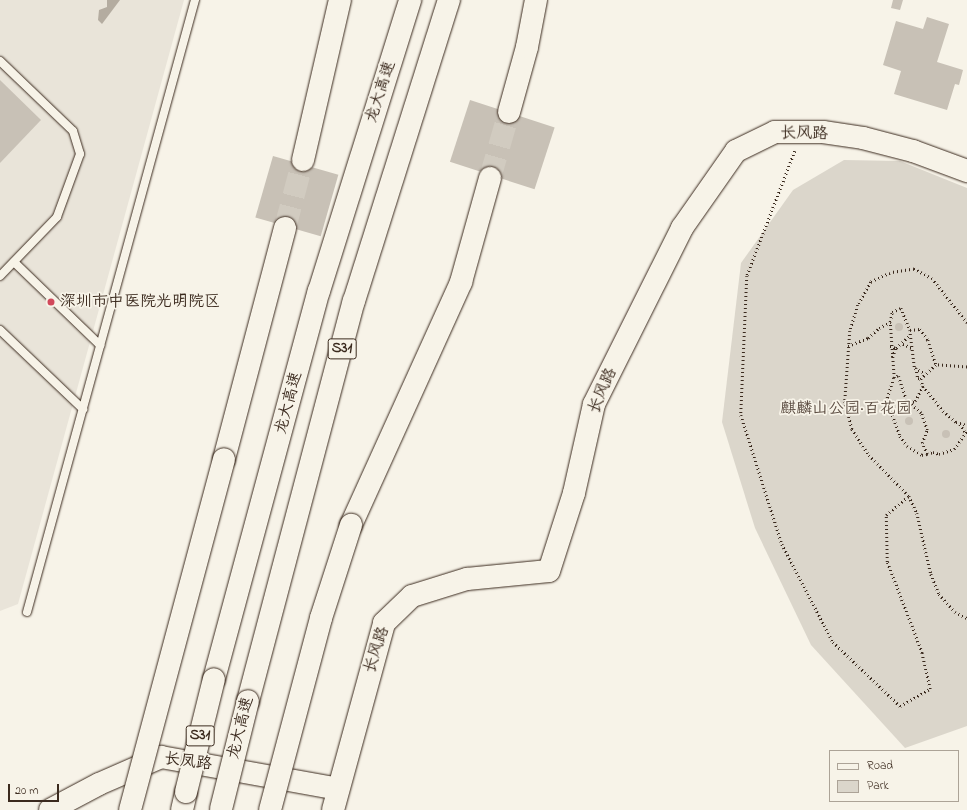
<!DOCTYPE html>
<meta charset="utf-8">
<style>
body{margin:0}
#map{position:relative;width:967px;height:810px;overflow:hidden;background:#f7f3e8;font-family:"Indie Flower","LXGW WenKai TC",sans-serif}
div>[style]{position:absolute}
.built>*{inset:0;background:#e9e4d9}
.green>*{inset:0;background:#dbd6cb}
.water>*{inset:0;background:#b4aca0}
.building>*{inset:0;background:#c8c1b6;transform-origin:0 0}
.round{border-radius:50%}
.highway-tunnel>*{height:22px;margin-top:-11px;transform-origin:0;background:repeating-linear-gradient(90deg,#d1cbc0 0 22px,transparent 0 33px)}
.path>*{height:2.5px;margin-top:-1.25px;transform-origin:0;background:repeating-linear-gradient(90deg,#3b2a1e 0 1px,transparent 0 4px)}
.roads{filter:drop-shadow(0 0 1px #3b2a1e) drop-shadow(0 0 1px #3b2a1e)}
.lane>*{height:8px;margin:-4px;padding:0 4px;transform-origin:4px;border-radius:4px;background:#f7f3e8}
.secondary>*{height:22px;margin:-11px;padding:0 11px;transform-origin:11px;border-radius:11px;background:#f7f3e8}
.highway>*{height:22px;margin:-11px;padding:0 11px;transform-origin:11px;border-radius:11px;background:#f7f3e8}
.bridges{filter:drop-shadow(0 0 1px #3b2a1e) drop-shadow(0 0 1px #3b2a1e)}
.highway-bridge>*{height:22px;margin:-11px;padding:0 11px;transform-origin:11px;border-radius:11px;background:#f7f3e8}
.dots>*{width:11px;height:11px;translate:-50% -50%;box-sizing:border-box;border:2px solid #f7f3e8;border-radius:50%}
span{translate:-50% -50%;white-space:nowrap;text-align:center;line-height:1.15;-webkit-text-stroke:3.5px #f7f3e8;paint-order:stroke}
.shield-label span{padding:1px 3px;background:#f7f3e8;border:1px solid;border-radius:3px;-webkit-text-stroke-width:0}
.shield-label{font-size:15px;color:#3b2a1e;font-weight:700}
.street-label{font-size:16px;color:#3b2a1e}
.poi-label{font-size:16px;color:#3b2a1e}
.left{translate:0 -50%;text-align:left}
.park-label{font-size:16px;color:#5b4c41}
.legend{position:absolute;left:829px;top:750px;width:130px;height:52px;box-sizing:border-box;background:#f7f3e8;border:1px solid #aca397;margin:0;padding:5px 7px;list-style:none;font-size:12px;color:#3b2a1e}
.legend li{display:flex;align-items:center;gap:8px;height:20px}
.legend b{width:20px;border:1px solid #aca397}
.scale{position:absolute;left:8px;top:784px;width:51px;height:18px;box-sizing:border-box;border:2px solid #3b2a1e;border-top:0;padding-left:5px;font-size:12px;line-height:14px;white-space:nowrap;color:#3b2a1e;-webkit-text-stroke:3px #f7f3e8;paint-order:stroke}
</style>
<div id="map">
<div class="built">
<div style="clip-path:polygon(0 0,184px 0,18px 604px,0 611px)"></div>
</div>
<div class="green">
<div style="clip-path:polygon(844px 160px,900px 161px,967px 188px,967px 726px,905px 748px,811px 645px,755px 528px,722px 422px,741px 263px,793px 190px)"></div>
</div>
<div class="water">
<div style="clip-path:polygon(107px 0,120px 0,102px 24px,98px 20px,99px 10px,107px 7px)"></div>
</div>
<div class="building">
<div style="clip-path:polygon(893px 0,903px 0,900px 10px,891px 8px)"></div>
<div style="clip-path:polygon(927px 17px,949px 24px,937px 62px,963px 70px,959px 85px,955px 84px,947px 110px,894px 94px,901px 71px,883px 65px,896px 21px,923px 29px)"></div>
<div style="clip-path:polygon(0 80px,41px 120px,0 163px)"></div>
<div style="left:470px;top:100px;width:89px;height:65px;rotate:18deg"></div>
<div style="left:273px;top:156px;width:68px;height:64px;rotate:16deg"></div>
<div class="round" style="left:895px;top:323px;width:8px;height:8px"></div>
<div class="round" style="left:905px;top:417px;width:8px;height:8px"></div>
<div class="round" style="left:942px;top:430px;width:8px;height:8px"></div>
</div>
<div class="highway-tunnel">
<div style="left:490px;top:178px;width:69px;rotate:-73.9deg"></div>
<div style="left:285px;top:228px;width:70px;rotate:-75.2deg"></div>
</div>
<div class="path">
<div style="left:795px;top:151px;width:134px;rotate:111deg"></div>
<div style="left:747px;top:276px;width:139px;rotate:92.5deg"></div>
<div style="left:741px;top:415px;width:135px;rotate:72.4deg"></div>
<div style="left:782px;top:544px;width:110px;rotate:62.5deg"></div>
<div style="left:833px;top:642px;width:93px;rotate:43.7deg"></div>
<div style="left:900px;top:706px;width:34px;rotate:-30deg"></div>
<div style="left:930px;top:689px;width:37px;rotate:-103deg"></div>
<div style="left:922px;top:653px;width:97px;rotate:-111deg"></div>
<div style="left:887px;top:562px;width:47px;rotate:-91.2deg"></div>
<div style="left:886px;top:515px;width:30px;rotate:-40deg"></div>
<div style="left:967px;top:323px;width:56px;rotate:-128.5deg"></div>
<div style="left:932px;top:279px;width:21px;rotate:-151deg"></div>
<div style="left:914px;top:269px;width:24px;rotate:171deg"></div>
<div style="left:890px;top:273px;width:21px;rotate:155deg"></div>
<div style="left:871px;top:282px;width:26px;rotate:119deg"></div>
<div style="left:858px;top:305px;width:27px;rotate:107deg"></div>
<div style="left:850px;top:331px;width:70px;rotate:94.1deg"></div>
<div style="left:845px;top:401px;width:29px;rotate:76deg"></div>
<div style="left:852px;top:429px;width:31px;rotate:57deg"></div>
<div style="left:869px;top:455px;width:57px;rotate:45.7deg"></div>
<div style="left:909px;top:496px;width:19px;rotate:65deg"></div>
<div style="left:917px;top:513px;width:63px;rotate:77.1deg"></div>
<div style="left:931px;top:574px;width:22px;rotate:68deg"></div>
<div style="left:939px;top:594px;width:24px;rotate:48deg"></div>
<div style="left:955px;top:612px;width:13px;rotate:27deg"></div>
<div style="left:910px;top:330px;width:10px;rotate:-6deg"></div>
<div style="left:920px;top:329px;width:14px;rotate:54deg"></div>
<div style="left:928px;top:340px;width:26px;rotate:72deg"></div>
<div style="left:903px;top:344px;width:10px;rotate:24deg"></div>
<div style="left:848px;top:346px;width:22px;rotate:-22deg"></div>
<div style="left:868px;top:338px;width:15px;rotate:-42deg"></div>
<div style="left:879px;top:328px;width:13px;rotate:-29deg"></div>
<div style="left:890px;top:346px;width:6px;rotate:18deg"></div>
<div style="left:896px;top:348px;width:19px;rotate:-43deg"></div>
<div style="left:892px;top:357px;width:10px;rotate:-66deg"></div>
<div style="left:967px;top:367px;width:31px;rotate:-176deg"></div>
<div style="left:936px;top:365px;width:21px;rotate:137deg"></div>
<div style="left:921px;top:379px;width:7px;rotate:74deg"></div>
<div style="left:923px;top:386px;width:32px;rotate:51deg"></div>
<div style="left:943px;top:411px;width:17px;rotate:40deg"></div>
<div style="left:956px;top:422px;width:11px;rotate:15deg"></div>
<div style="left:916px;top:368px;width:10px;rotate:79deg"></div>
<div style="left:918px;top:378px;width:3px;rotate:18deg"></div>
<div style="left:894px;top:378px;width:56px;rotate:-94.1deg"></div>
<div style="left:890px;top:322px;width:10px;rotate:-79deg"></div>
<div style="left:892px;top:312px;width:10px;rotate:-24deg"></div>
<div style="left:901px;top:308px;width:24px;rotate:68deg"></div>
<div style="left:910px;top:330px;width:38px;rotate:83deg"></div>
<div style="left:915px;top:368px;width:11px;rotate:27deg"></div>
<div style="left:909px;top:403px;width:6px;rotate:-18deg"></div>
<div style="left:915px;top:401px;width:17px;rotate:-62deg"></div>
<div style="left:960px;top:424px;width:9px;rotate:58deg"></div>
<div style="left:927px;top:454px;width:12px;rotate:-114deg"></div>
<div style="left:922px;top:443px;width:14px;rotate:-69deg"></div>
<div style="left:927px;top:430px;width:18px;rotate:-109deg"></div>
<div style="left:921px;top:413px;width:20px;rotate:-139deg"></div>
<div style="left:906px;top:400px;width:25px;rotate:-108deg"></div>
<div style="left:898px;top:376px;width:4px;rotate:153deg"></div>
<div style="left:894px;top:378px;width:23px;rotate:108deg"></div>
<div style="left:887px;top:400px;width:38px;rotate:70deg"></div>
<div style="left:900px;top:436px;width:12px;rotate:55deg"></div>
<div style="left:907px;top:446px;width:17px;rotate:31deg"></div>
<div style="left:922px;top:455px;width:5px;rotate:-11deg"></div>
<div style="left:927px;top:454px;width:6px;rotate:-18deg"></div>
<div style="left:933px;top:452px;width:6px;rotate:18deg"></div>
<div style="left:939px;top:454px;width:16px;rotate:-18deg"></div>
<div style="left:954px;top:449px;width:22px;rotate:-54deg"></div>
</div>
<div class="roads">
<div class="lane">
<div style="left:0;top:61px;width:101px;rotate:43.8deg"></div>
<div style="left:73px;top:131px;width:24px;rotate:73deg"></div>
<div style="left:80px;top:154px;width:67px;rotate:110.1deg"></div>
<div style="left:57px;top:217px;width:82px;rotate:134deg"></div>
<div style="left:14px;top:262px;width:120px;rotate:44deg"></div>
<div style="left:0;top:330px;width:115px;rotate:43.6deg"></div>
<div style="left:27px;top:612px;width:635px;rotate:-74.65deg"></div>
</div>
<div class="secondary">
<div style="left:50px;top:810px;width:55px;rotate:-28deg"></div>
<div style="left:99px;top:784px;width:68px;rotate:-23.5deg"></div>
<div style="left:161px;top:757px;width:180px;rotate:10.2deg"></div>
<div style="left:333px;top:810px;width:194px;rotate:-74.7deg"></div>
<div style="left:384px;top:623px;width:39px;rotate:-44deg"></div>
<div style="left:412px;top:596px;width:58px;rotate:-17.2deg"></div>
<div style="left:467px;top:579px;width:82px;rotate:-5.6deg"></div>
<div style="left:549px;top:571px;width:82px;rotate:-72.2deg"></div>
<div style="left:574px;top:493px;width:91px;rotate:-77.3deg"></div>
<div style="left:594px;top:404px;width:197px;rotate:-63.4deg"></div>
<div style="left:682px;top:228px;width:94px;rotate:-55deg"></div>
<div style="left:736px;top:151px;width:43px;rotate:-26deg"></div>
<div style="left:775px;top:132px;width:48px"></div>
<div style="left:823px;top:132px;width:40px;rotate:8.5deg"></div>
<div style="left:863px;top:138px;width:52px;rotate:14.6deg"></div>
<div style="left:913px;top:151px;width:58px;rotate:20.3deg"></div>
</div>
<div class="highway">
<div style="left:509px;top:112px;width:67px;rotate:-74.5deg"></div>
<div style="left:527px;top:47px;width:48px;rotate:-79.2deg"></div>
<div style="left:303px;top:160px;width:164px;rotate:-77deg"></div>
<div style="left:224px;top:459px;width:239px;rotate:-75.2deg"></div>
<div style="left:351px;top:525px;width:267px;rotate:-65.6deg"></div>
<div style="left:461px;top:282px;width:108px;rotate:-74.4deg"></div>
<div style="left:214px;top:679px;width:402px;rotate:-74.9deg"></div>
<div style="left:319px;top:291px;width:305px;rotate:-72.6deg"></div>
<div style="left:248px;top:701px;width:414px;rotate:-75.2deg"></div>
<div style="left:354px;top:301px;width:316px;rotate:-72.5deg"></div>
<div style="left:182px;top:810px;width:18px;rotate:-77deg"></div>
</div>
</div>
<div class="bridges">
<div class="highway-bridge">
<div style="left:186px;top:792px;width:116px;rotate:-76.1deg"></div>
<div style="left:221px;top:809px;width:111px;rotate:-76deg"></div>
<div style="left:130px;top:810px;width:363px;rotate:-75deg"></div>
<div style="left:270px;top:810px;width:199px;rotate:-75.1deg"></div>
<div style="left:321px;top:618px;width:98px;rotate:-72.1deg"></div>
</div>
</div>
<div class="dots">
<div style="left:51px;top:302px;background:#d1495b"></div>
</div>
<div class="shield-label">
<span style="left:342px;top:349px">S31</span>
<span style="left:200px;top:736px">S31</span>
</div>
<div class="street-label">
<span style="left:381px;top:92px;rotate:-72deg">龙大高速</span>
<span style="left:804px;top:134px;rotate:1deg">长风路</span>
<span style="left:603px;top:391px;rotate:-67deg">长风路</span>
<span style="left:289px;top:403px;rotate:-75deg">龙大高速</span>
<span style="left:377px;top:650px;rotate:-72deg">长风路</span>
<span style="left:241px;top:728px;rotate:-76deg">龙大高速</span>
<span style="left:188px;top:762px;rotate:7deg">长凤路</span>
</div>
<div class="poi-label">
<span class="left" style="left:60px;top:302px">深圳市中医院光明院区</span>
</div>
<div class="park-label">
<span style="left:846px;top:409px">麒麟山公园·百花园</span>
</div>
<ul class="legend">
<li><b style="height:5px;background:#f7f3e8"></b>Road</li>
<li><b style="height:11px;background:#dbd6cb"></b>Park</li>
</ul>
<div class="scale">20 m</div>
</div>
